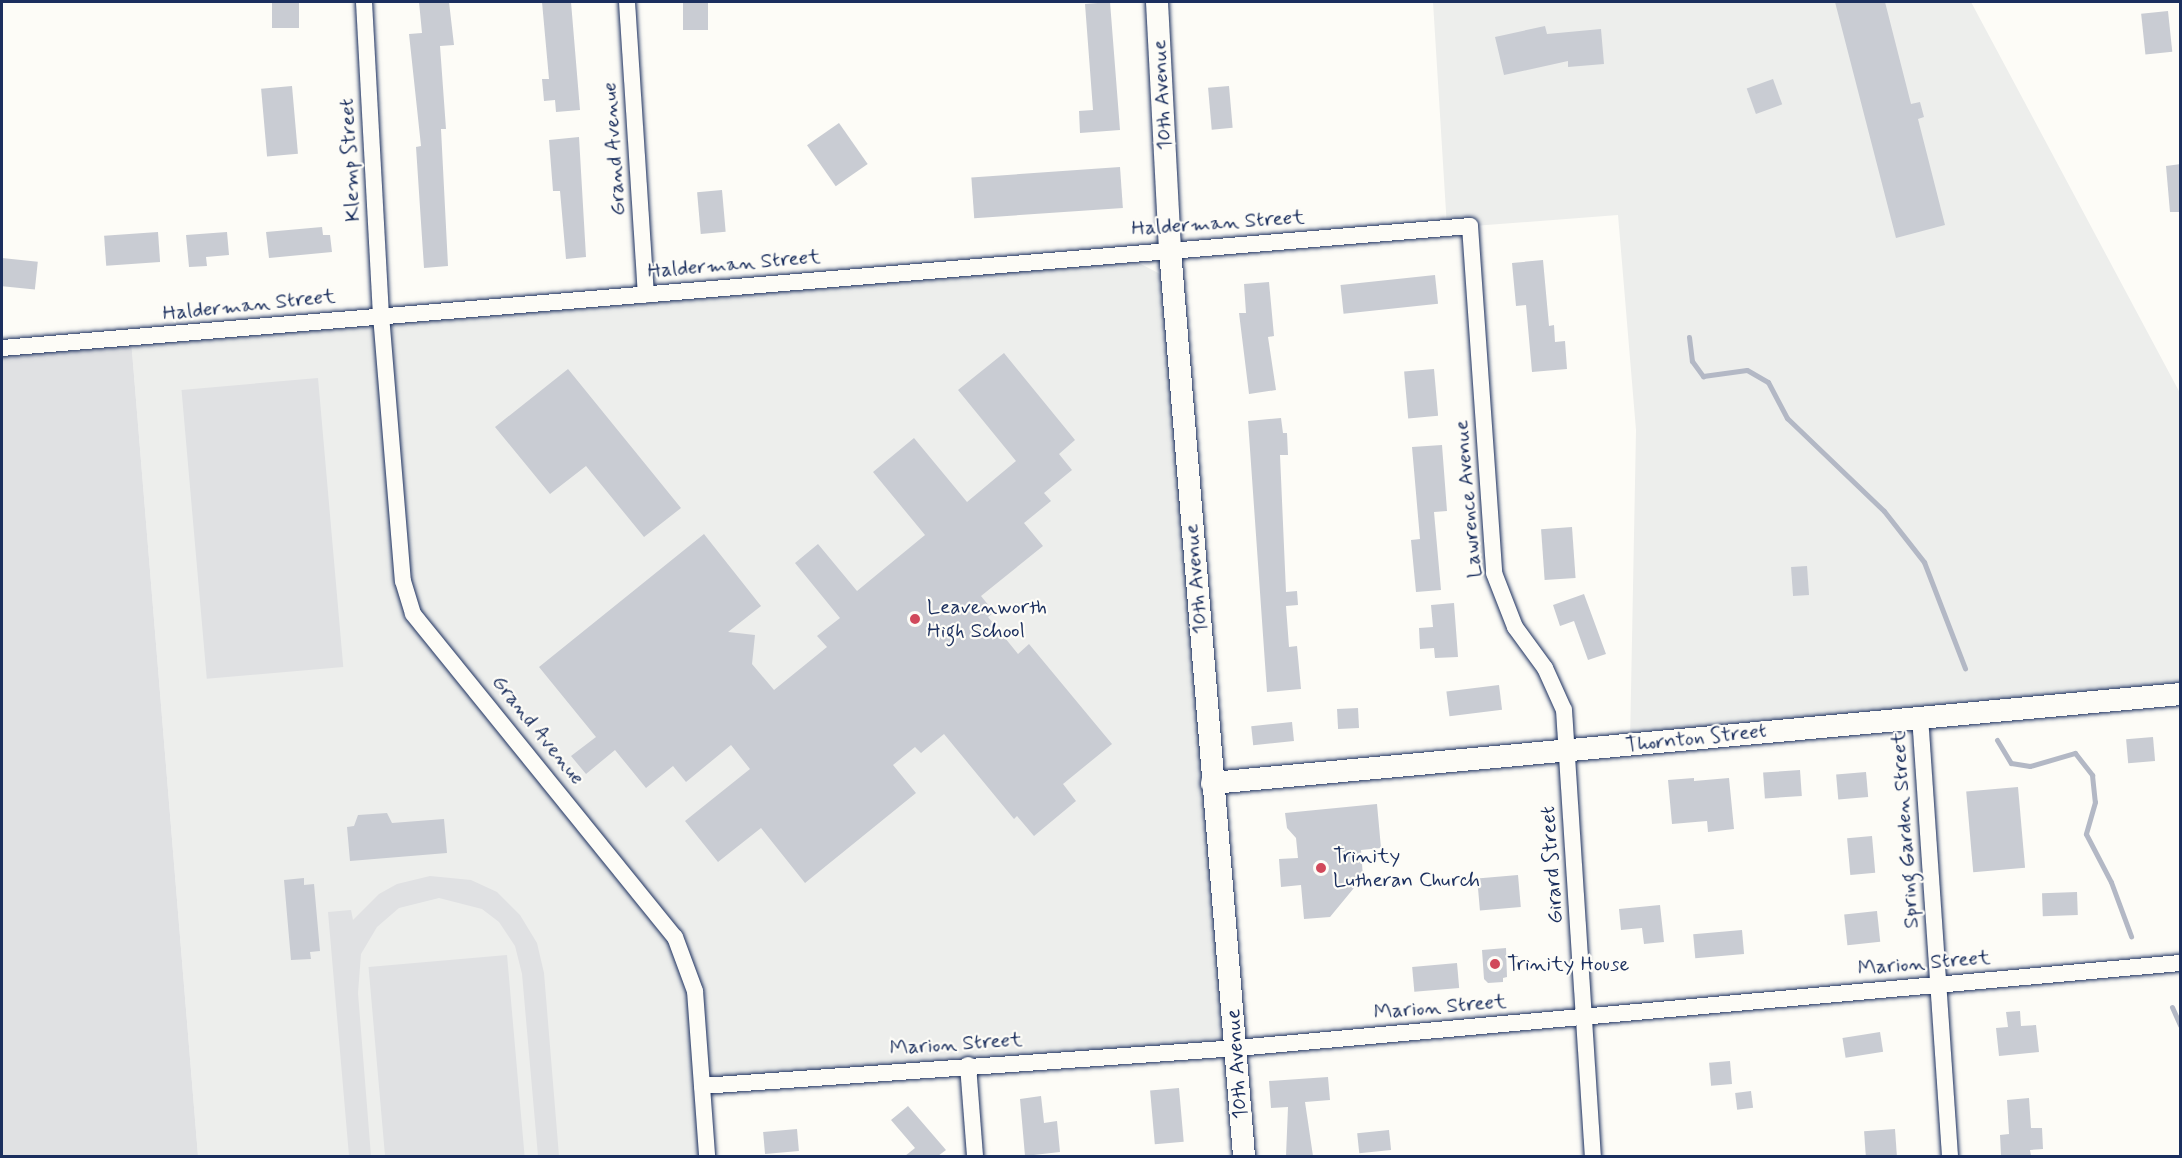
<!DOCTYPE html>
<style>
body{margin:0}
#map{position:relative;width:2182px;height:1158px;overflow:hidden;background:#fdfcf7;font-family:Mynerve,sans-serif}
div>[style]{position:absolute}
.built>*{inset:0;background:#edeeec}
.green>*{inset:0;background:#e0e1e3;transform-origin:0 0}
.stream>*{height:5px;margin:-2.5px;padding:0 2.5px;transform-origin:2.5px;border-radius:2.5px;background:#b3b8c5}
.building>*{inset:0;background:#c9ccd3;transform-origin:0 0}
.roads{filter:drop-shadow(0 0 2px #1b2f5e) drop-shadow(0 0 2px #1b2f5e)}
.street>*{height:16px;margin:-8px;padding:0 8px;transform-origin:8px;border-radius:8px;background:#fdfcf7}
.secondary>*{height:22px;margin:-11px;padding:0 11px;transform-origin:11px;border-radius:11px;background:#fdfcf7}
.dots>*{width:16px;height:16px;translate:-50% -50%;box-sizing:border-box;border:3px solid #fdfcf7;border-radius:50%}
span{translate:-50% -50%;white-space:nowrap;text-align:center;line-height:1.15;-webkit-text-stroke:4.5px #fdfcf7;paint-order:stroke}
.street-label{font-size:21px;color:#1b2f5e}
.poi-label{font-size:21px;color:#1b2f5e}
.left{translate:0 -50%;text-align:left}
.frame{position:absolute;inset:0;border:3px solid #1b2f5e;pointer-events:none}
</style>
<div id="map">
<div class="built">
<div style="clip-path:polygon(1433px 2px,1971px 2px,2180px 393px,2180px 694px,1630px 744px,1636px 430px,1618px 215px,1447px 228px)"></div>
<div style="clip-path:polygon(1139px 263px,1164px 276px,1237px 1048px,703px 1086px,707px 1156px,198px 1156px,131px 339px,899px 272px)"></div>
</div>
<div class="green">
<div style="clip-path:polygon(131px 339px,198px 1156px,2px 1156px,2px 348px)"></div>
<div style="left:318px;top:378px;width:290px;height:137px;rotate:85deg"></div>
<div style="clip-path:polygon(430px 876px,471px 880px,497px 892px,520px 915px,537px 943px,544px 973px,559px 1156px,538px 1156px,522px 974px,515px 946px,499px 922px,482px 909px,439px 898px,399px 908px,377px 927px,361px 954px,358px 993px,371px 1156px,349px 1156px,328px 912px,351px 910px,353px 920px,379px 894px,397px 884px)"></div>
<div style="left:507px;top:955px;width:202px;height:139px;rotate:85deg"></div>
</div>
<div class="stream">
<div style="left:1689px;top:337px;width:24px;rotate:83deg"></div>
<div style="left:1692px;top:361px;width:19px;rotate:54deg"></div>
<div style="left:1703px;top:376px;width:44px;rotate:-7.8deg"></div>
<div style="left:1747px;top:370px;width:24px;rotate:30deg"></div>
<div style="left:1768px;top:382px;width:41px;rotate:62.2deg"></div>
<div style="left:1787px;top:418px;width:134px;rotate:43.8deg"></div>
<div style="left:1884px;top:511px;width:65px;rotate:51.9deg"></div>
<div style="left:1924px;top:562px;width:114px;rotate:68.9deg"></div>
<div style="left:1997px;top:740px;width:27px;rotate:59deg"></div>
<div style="left:2011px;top:763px;width:19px;rotate:9deg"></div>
<div style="left:2030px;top:766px;width:47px;rotate:-16.1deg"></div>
<div style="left:2075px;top:753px;width:28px;rotate:52deg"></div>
<div style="left:2092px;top:775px;width:27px;rotate:84deg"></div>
<div style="left:2095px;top:802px;width:33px;rotate:106deg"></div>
<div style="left:2086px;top:834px;width:54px;rotate:62.5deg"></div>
<div style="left:2111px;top:882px;width:58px;rotate:69.7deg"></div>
<div style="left:2172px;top:1007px;width:20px;rotate:66deg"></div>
</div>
<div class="building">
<div style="left:272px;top:2px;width:27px;height:26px"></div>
<div style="clip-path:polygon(419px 2px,449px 2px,454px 45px,440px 46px,446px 129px,441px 129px,448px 266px,424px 268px,416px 147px,421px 146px,409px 34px,422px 33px)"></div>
<div style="clip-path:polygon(542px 2px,571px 2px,580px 110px,556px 112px,555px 100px,544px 101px,542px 79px,549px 79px)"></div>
<div style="left:683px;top:2px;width:25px;height:28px"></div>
<div style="clip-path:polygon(1110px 2px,1120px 130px,1080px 133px,1079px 111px,1093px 110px,1085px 4px)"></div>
<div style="clip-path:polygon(1835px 2px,1885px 2px,1911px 104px,1920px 102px,1924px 117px,1918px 119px,1945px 225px,1896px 238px)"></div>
<div style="left:2168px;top:11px;width:41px;height:27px;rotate:84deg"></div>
<div style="clip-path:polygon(1545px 26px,1547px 34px,1601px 29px,1604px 64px,1568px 67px,1568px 61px,1504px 75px,1495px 37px)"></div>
<div style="left:1773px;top:79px;width:27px;height:28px;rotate:70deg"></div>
<div style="left:292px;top:86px;width:68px;height:31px;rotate:85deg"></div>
<div style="left:1229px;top:86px;width:42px;height:21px;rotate:85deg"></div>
<div style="left:839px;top:123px;width:50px;height:39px;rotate:55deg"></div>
<div style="clip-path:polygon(579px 137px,586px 257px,566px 259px,560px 191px,553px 191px,549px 140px)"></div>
<div style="clip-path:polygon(2181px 164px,2181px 212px,2170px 212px,2166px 166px)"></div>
<div style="left:1120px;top:167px;width:41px;height:149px;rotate:86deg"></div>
<div style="left:722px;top:190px;width:42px;height:25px;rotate:85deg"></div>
<div style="clip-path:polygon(322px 227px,323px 235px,330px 235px,332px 252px,269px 258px,266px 232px)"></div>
<div style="left:158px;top:232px;width:30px;height:54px;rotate:86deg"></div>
<div style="clip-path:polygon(227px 232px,229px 255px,206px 257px,207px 266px,189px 267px,186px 235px)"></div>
<div style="left:2px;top:258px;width:36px;height:28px;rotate:6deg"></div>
<div style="clip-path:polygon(1543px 260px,1549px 326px,1554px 325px,1555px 342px,1565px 341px,1567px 369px,1532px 372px,1526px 305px,1516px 306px,1512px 263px)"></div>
<div style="left:1435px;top:275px;width:29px;height:95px;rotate:84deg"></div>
<div style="clip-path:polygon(1269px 282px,1274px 336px,1268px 337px,1276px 390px,1249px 394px,1239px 313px,1246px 313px,1244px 284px)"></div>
<div style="clip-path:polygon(1004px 353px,1075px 440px,1059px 454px,1072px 470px,1044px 493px,1051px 501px,1024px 523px,1043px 546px,981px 596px,994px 612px,988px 617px,1018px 654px,1029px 644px,1112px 744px,1063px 784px,1076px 801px,1034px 836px,1017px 816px,1014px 819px,944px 734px,921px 753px,915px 747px,893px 765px,916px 793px,805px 883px,761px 828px,718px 862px,685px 821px,750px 769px,731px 745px,686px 782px,673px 766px,646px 788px,615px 750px,586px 774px,571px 756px,596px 737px,539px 667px,704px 534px,761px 606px,728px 632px,755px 635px,752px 664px,774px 690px,827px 647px,817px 636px,840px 618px,795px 563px,818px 544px,857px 591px,925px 535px,873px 472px,914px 438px,967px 502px,1016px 461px,958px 390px)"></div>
<div style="clip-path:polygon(568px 369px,681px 508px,644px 537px,586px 466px,550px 494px,495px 427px)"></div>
<div style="left:1434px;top:369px;width:47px;height:30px;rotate:85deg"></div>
<div style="clip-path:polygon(1281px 418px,1283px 433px,1287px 433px,1288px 455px,1280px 455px,1286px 592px,1297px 591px,1298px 605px,1286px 606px,1289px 647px,1297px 646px,1301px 689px,1267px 692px,1248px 421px)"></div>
<div style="clip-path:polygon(1442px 445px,1447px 511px,1434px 512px,1441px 590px,1416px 592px,1411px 540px,1420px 539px,1412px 447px)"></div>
<div style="left:1572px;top:527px;width:51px;height:31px;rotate:86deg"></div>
<div style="left:1807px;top:566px;width:29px;height:16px;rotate:86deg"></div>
<div style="clip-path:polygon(1584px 594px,1606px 654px,1588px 660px,1574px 621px,1560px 626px,1553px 605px)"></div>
<div style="clip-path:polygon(1454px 603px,1458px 657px,1435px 658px,1434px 648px,1420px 649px,1419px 628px,1433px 627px,1431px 605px)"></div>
<div style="left:1499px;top:685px;width:25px;height:53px;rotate:83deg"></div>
<div style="left:1358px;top:708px;width:20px;height:21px;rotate:87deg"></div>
<div style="left:1292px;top:722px;width:19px;height:41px;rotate:84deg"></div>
<div style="left:2153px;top:737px;width:24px;height:27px;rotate:85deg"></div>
<div style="left:1800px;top:770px;width:26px;height:37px;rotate:86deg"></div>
<div style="left:1866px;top:772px;width:25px;height:30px;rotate:85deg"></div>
<div style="clip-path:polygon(1694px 778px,1694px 781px,1729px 778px,1734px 829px,1708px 832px,1707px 821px,1672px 824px,1668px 780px)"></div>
<div style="left:2018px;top:787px;width:81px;height:52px;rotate:85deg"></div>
<div style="clip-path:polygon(1377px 804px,1381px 848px,1361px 850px,1363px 877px,1330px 917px,1304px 919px,1301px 885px,1281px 887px,1279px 859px,1298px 858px,1296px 838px,1287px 828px,1285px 813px)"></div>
<div style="clip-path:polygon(387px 813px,392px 823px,444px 819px,447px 853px,350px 861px,347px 827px,354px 826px,358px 815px)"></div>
<div style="left:1872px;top:836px;width:37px;height:25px;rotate:85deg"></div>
<div style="left:1518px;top:875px;width:32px;height:41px;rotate:85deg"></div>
<div style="clip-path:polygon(304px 878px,304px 885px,314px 884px,320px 951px,310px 952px,311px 959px,291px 960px,284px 880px)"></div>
<div style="left:2077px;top:892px;width:23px;height:35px;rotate:88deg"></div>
<div style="clip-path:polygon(1660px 905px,1664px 942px,1644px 944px,1642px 928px,1621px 930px,1619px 909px)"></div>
<div style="left:1877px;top:911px;width:31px;height:33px;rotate:84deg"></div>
<div style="left:1742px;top:930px;width:24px;height:49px;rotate:85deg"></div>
<div style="clip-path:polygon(1506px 948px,1507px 977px,1503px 978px,1503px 982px,1488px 983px,1484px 979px,1482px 950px)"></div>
<div style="left:1457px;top:963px;width:25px;height:45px;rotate:85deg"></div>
<div style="clip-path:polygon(2020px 1011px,2021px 1026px,2036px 1025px,2039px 1052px,1999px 1056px,1996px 1028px,2008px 1027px,2006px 1012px)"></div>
<div style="left:1880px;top:1032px;width:20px;height:38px;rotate:81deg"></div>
<div style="left:1730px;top:1061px;width:23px;height:21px;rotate:85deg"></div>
<div style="clip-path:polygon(1328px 1077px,1330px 1100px,1305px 1102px,1313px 1156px,1286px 1156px,1288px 1107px,1271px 1108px,1269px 1081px)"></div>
<div style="left:1179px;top:1088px;width:54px;height:29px;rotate:85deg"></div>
<div style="left:1751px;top:1091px;width:17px;height:16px;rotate:83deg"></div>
<div style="clip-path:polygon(1041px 1096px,1044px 1123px,1057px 1121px,1060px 1152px,1025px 1156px,1020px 1099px)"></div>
<div style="clip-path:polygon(2029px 1098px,2031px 1128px,2042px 1128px,2043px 1149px,2030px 1150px,2031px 1156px,2001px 1155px,2000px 1135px,2009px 1134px,2007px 1100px)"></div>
<div style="clip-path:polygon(908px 1106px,946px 1150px,938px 1156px,905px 1156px,915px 1148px,891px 1120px)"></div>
<div style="left:797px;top:1129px;width:22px;height:34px;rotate:85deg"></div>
<div style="left:1895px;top:1129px;width:27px;height:31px;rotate:86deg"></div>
<div style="left:1389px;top:1130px;width:20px;height:32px;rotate:84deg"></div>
</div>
<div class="roads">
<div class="street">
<div style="left:364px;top:2px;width:313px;rotate:86.9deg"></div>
<div style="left:381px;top:315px;width:267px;rotate:85.3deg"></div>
<div style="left:403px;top:581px;width:34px;rotate:73deg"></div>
<div style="left:413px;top:614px;width:416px;rotate:51deg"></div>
<div style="left:675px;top:937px;width:58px;rotate:69.7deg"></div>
<div style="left:695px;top:991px;width:165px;rotate:85.8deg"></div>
<div style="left:627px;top:2px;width:293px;rotate:86.3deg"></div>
<div style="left:2px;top:348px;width:1473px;rotate:-4.75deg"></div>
<div style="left:1470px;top:226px;width:348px;rotate:86deg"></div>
<div style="left:1494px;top:573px;width:58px;rotate:68.7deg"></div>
<div style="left:1515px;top:627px;width:51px;rotate:53.8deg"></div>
<div style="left:1545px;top:668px;width:46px;rotate:65.7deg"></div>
<div style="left:1564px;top:710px;width:447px;rotate:86.3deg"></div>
<div style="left:1920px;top:716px;width:441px;rotate:86.1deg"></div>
<div style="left:968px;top:1065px;width:91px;rotate:85.6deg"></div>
<div style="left:702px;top:1086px;width:536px;rotate:-4.06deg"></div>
<div style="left:1237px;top:1048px;width:947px;rotate:-5.15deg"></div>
</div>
<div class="secondary">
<div style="left:1157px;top:2px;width:248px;rotate:87deg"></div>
<div style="left:1170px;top:250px;width:909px;rotate:85.33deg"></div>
<div style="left:1212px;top:783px;width:972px;rotate:-5.25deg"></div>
</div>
</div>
<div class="dots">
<div style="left:915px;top:619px;background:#d1495b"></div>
<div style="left:1321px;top:868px;background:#d1495b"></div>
<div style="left:1495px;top:964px;background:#d1495b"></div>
</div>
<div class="street-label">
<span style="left:1162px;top:95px;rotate:-93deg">10th Avenue</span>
<span style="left:614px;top:149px;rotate:-94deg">Grand Avenue</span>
<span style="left:350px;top:160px;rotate:-93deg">Klemp Street</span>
<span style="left:1218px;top:223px;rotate:-4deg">Halderman Street</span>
<span style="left:734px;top:264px;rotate:-5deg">Halderman Street</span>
<span style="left:249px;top:305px;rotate:-6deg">Halderman Street</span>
<span style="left:1468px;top:499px;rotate:-95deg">Lawrence Avenue</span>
<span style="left:1196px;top:579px;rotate:-95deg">10th Avenue</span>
<span style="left:538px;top:730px;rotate:51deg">Grand Avenue</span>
<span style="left:1696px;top:738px;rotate:-6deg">Thornton Street</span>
<span style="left:1905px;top:830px;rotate:-94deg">Spring Garden Street</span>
<span style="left:1552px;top:865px;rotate:-94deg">Girard Street</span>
<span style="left:1924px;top:963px;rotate:-5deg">Marion Street</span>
<span style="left:1440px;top:1007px;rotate:-5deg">Marion Street</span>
<span style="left:956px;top:1044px;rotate:-4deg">Marion Street</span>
<span style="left:1237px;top:1064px;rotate:-94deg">10th Avenue</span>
</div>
<div class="poi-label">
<span class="left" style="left:927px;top:619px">Leavenworth<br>High School</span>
<span class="left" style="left:1333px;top:868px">Trinity<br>Lutheran Church</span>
<span class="left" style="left:1507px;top:964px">Trinity House</span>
</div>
<div class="frame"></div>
</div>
